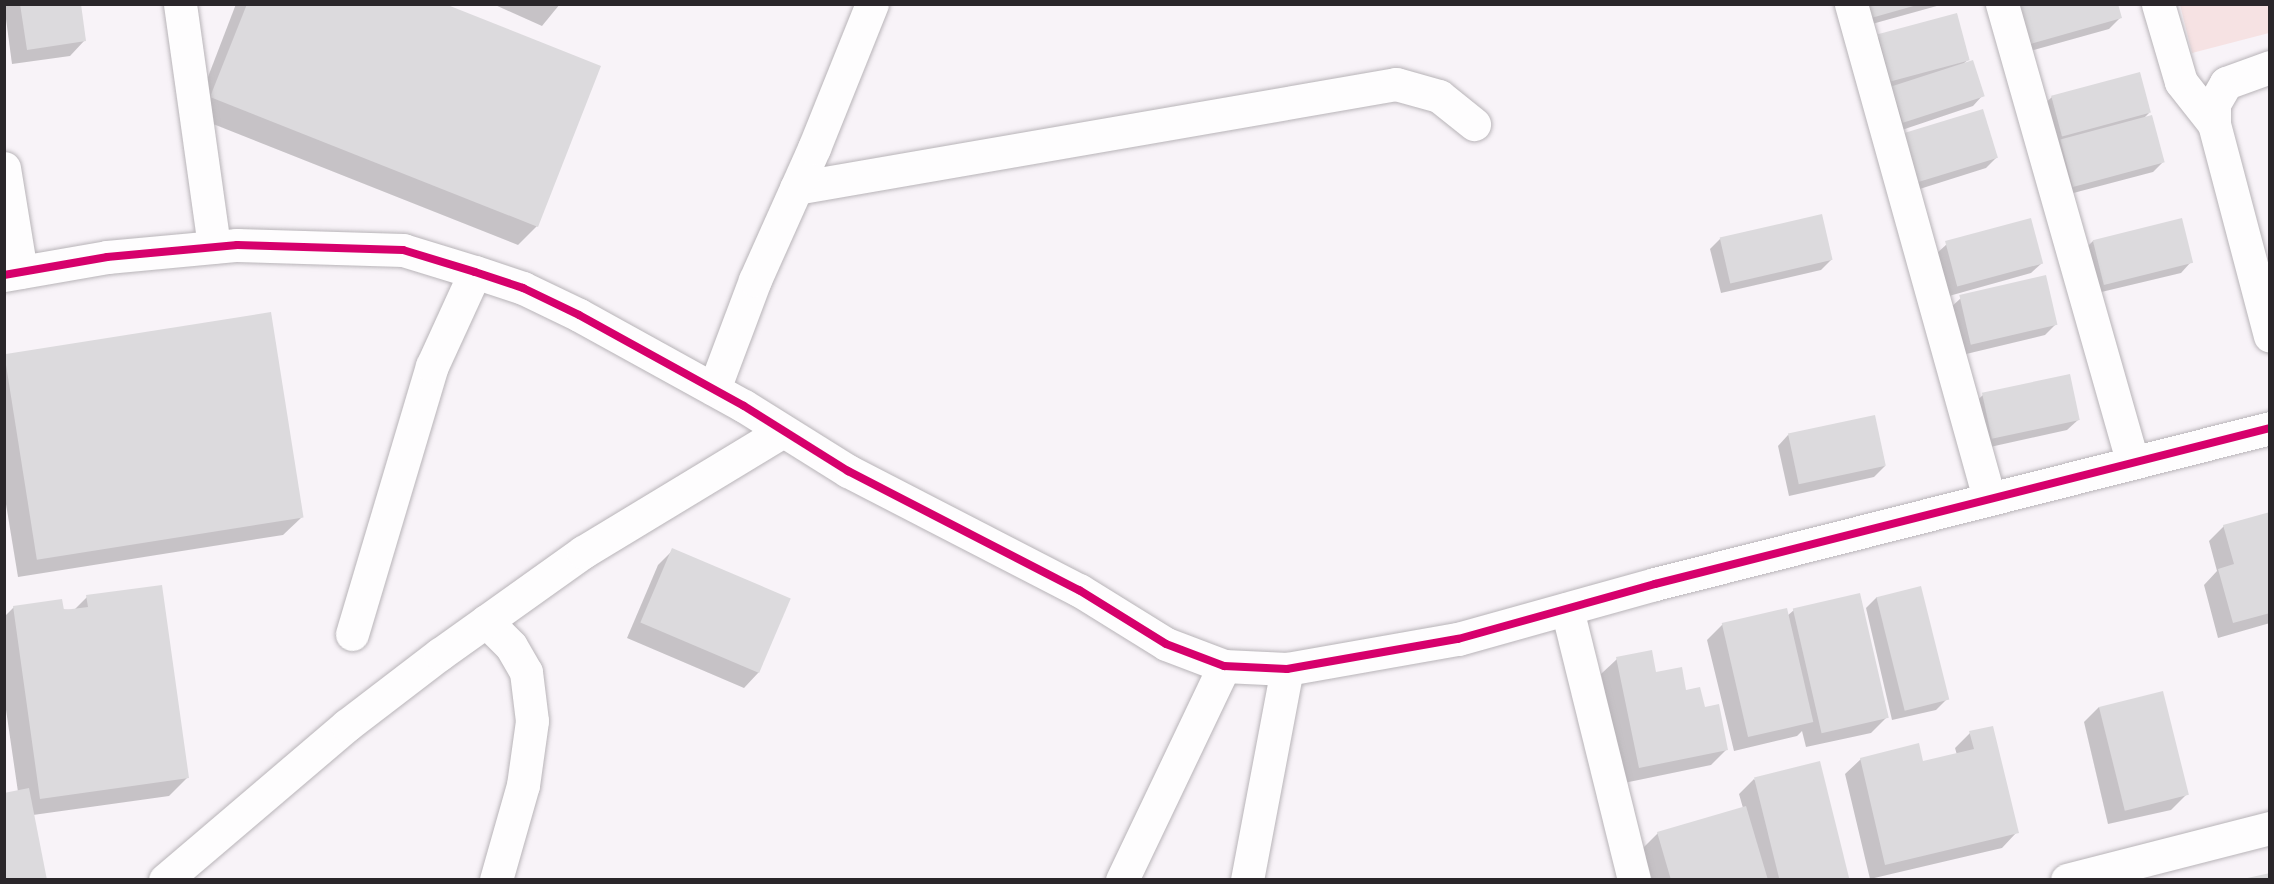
<!DOCTYPE html>
<style>
body{margin:0}
#map{position:relative;width:2274px;height:884px;overflow:hidden;background:#f8f3f8;font-family:Lato,sans-serif}
div>[style]{position:absolute}
.green>*{inset:0;background:#f6e2e3}
.shadow>*{inset:0;background:#0003}
.building>*{inset:0;background:#dcdadd;transform-origin:0 0}
.roads{filter:drop-shadow(0 0 2px #b8b4b8) drop-shadow(0 0 2px #b8b4b8)}
.minor>*{height:33px;margin:-16.5px;padding:0 16.5px;transform-origin:16.5px;border-radius:16.5px;background:#fefdfe}
.cycleway>*{height:8px;margin:-4px;padding:0 4px;transform-origin:4px;border-radius:4px;background:#d6006c}
span{translate:-50% -50%;white-space:nowrap;text-align:center;line-height:1.15;-webkit-text-stroke:6px #faf1fa;paint-order:stroke}
.frame{position:absolute;inset:0;border:6px solid #2a262a;pointer-events:none}
</style>
<div id="map">
<div class="green">
<div style="clip-path:polygon(2180px 5px,2269px 5px,2269px 33px,2192px 53px)"></div>
</div>
<div class="shadow">
<div style="clip-path:polygon(4px 4px,79px 4px,85px 40px,70px 56px,12px 64px)"></div>
<div style="clip-path:polygon(236px 4px,441px 4px,537px 226px,518px 245px,193px 116px)"></div>
<div style="clip-path:polygon(493px 4px,560px 4px,542px 26px)"></div>
<div style="clip-path:polygon(1847px 4px,1944px 4px,1854px 29px)"></div>
<div style="clip-path:polygon(2005px 14px,2120px 18px,2109px 29px,2016px 55px)"></div>
<div style="clip-path:polygon(1879px 37px,1969px 59px,1962px 65px,1983px 95px,1973px 106px,1893px 133px,1868px 48px)"></div>
<div style="clip-path:polygon(2052px 97px,2149px 113px,2143px 119px,2163px 162px,2153px 172px,2062px 196px,2041px 107px)"></div>
<div style="clip-path:polygon(1893px 145px,1996px 158px,1986px 168px,1907px 193px)"></div>
<div style="clip-path:polygon(1721px 238px,1831px 260px,1821px 270px,1721px 293px,1710px 249px)"></div>
<div style="clip-path:polygon(2093px 241px,2191px 262px,2181px 273px,2093px 294px,2083px 251px)"></div>
<div style="clip-path:polygon(1947px 244px,2042px 263px,2031px 273px,1949px 296px,1936px 254px)"></div>
<div style="clip-path:polygon(1961px 298px,2056px 324px,2045px 335px,1962px 355px,1950px 308px)"></div>
<div style="clip-path:polygon(4px 356px,302px 517px,283px 535px,18px 577px,4px 492px)"></div>
<div style="clip-path:polygon(1983px 395px,2078px 420px,2067px 430px,1981px 449px,1972px 405px)"></div>
<div style="clip-path:polygon(1788px 435px,1885px 466px,1874px 477px,1789px 496px,1778px 446px)"></div>
<div style="clip-path:polygon(2270px 513px,2270px 623px,2218px 638px,2204px 585px,2217px 571px,2209px 541px,2224px 526px)"></div>
<div style="clip-path:polygon(673px 550px,759px 672px,744px 688px,627px 638px,658px 565px)"></div>
<div style="clip-path:polygon(87px 597px,188px 777px,169px 796px,33px 815px,18px 792px,4px 696px,4px 617px,14px 607px,74px 610px)"></div>
<div style="clip-path:polygon(1877px 597px,1947px 699px,1936px 710px,1892px 720px,1866px 608px)"></div>
<div style="clip-path:polygon(1794px 610px,1887px 717px,1871px 733px,1806px 747px,1802px 731px,1797px 736px,1734px 751px,1707px 640px,1723px 624px,1787px 616px)"></div>
<div style="clip-path:polygon(1617px 659px,1685px 691px,1703px 709px,1726px 750px,1711px 765px,1624px 783px,1601px 674px)"></div>
<div style="clip-path:polygon(2099px 707px,2186px 795px,2171px 810px,2108px 824px,2084px 722px)"></div>
<div style="clip-path:polygon(1970px 733px,2017px 832px,2002px 848px,1870px 879px,1845px 774px,1861px 759px,1922px 763px,1957px 755px,1955px 748px)"></div>
<div style="clip-path:polygon(1754px 779px,1845px 880px,1652px 880px,1643px 848px,1658px 833px,1743px 808px,1739px 794px)"></div>
</div>
<div class="building">
<div style="clip-path:polygon(20px 4px,81px 4px,86px 41px,27px 50px)"></div>
<div style="clip-path:polygon(247px 4px,445px 4px,601px 66px,538px 227px,210px 97px)"></div>
<div style="clip-path:polygon(1860px 4px,1917px 4px,1917px 5px,1864px 20px)"></div>
<div style="clip-path:polygon(2015px 4px,2118px 4px,2122px 18px,2027px 45px)"></div>
<div style="left:1957px;top:13px;width:49px;height:82px;rotate:75deg"></div>
<div style="left:1973px;top:60px;width:38px;height:86px;rotate:72deg"></div>
<div style="left:2140px;top:72px;width:42px;height:92px;rotate:75deg"></div>
<div style="left:1983px;top:109px;width:51px;height:84px;rotate:73deg"></div>
<div style="left:2152px;top:115px;width:49px;height:95px;rotate:75deg"></div>
<div style="left:1822px;top:214px;width:47px;height:105px;rotate:77deg"></div>
<div style="left:2031px;top:218px;width:47px;height:89px;rotate:75deg"></div>
<div style="left:2182px;top:218px;width:46px;height:92px;rotate:76deg"></div>
<div style="left:2046px;top:275px;width:51px;height:89px;rotate:77deg"></div>
<div style="left:271px;top:312px;width:208px;height:270px;rotate:81deg"></div>
<div style="left:2070px;top:374px;width:47px;height:90px;rotate:78deg"></div>
<div style="left:1875px;top:415px;width:52px;height:89px;rotate:78deg"></div>
<div style="clip-path:polygon(2270px 512px,2270px 613px,2233px 623px,2218px 569px,2234px 564px,2223px 525px)"></div>
<div style="left:672px;top:548px;width:129px;height:81px;rotate:23deg"></div>
<div style="clip-path:polygon(162px 585px,189px 778px,40px 799px,13px 606px,62px 599px,64px 610px,88px 607px,86px 595px)"></div>
<div style="left:1921px;top:586px;width:117px;height:46px;rotate:76deg"></div>
<div style="left:1860px;top:593px;width:128px;height:69px;rotate:77deg"></div>
<div style="left:1787px;top:608px;width:117px;height:67px;rotate:77deg"></div>
<div style="clip-path:polygon(1652px 650px,1656px 672px,1682px 667px,1686px 690px,1700px 687px,1705px 707px,1719px 704px,1728px 750px,1639px 768px,1616px 657px)"></div>
<div style="left:2163px;top:691px;width:107px;height:66px;rotate:76deg"></div>
<div style="clip-path:polygon(1993px 726px,2019px 833px,1885px 865px,1860px 758px,1919px 743px,1923px 761px,1974px 749px,1969px 731px)"></div>
<div style="left:1820px;top:761px;width:121px;height:68px;rotate:76deg"></div>
<div style="clip-path:polygon(29px 788px,47px 880px,4px 880px,4px 793px)"></div>
<div style="clip-path:polygon(1746px 806px,1768px 880px,1671px 880px,1657px 832px)"></div>
<div style="clip-path:polygon(2270px 873px,2270px 880px,2243px 880px,2243px 879px)"></div>
</div>
<div class="roads">
<div class="minor">
<div style="left:180px;top:4px;width:245px;rotate:82deg"></div>
<div style="left:1851px;top:4px;width:513px;rotate:74.39deg"></div>
<div style="left:2002px;top:4px;width:475px;rotate:74.1deg"></div>
<div style="left:2158px;top:4px;width:81px;rotate:73.6deg"></div>
<div style="left:2181px;top:82px;width:53px;rotate:51.8deg"></div>
<div style="left:2270px;top:67px;width:47px;rotate:160deg"></div>
<div style="left:2226px;top:83px;width:24px;rotate:120deg"></div>
<div style="left:2214px;top:104px;width:20px;rotate:90deg"></div>
<div style="left:2214px;top:124px;width:219px;rotate:75.2deg"></div>
<div style="left:4px;top:168px;width:105px;rotate:80.7deg"></div>
<div style="left:796px;top:188px;width:609px;rotate:-9.83deg"></div>
<div style="left:1396px;top:84px;width:45px;rotate:15.6deg"></div>
<div style="left:1439px;top:96px;width:45px;rotate:38.7deg"></div>
<div style="left:4px;top:275px;width:105px;rotate:-9.9deg"></div>
<div style="left:107px;top:257px;width:131px;rotate:-5.3deg"></div>
<div style="left:237px;top:245px;width:166px;rotate:1.7deg"></div>
<div style="left:403px;top:250px;width:75px;rotate:17deg"></div>
<div style="left:475px;top:272px;width:51px;rotate:18.4deg"></div>
<div style="left:523px;top:288px;width:62px;rotate:25.7deg"></div>
<div style="left:579px;top:315px;width:188px;rotate:28.9deg"></div>
<div style="left:744px;top:406px;width:123px;rotate:32deg"></div>
<div style="left:848px;top:471px;width:260px;rotate:27.3deg"></div>
<div style="left:1079px;top:590px;width:102px;rotate:31.8deg"></div>
<div style="left:1166px;top:644px;width:62px;rotate:20.8deg"></div>
<div style="left:1224px;top:666px;width:63px;rotate:2.7deg"></div>
<div style="left:1287px;top:669px;width:174px;rotate:-10deg"></div>
<div style="left:1458px;top:639px;width:205px;rotate:-15.6deg"></div>
<div style="left:1655px;top:584px;width:634px;rotate:-14.23deg"></div>
<div style="left:714px;top:389px;width:116px;rotate:-69.4deg"></div>
<div style="left:755px;top:280px;width:145px;rotate:-65.9deg"></div>
<div style="left:814px;top:148px;width:155px;rotate:-68.1deg"></div>
<div style="left:1567px;top:609px;width:279px;rotate:76.1deg"></div>
<div style="left:486px;top:621px;width:35px;rotate:45deg"></div>
<div style="left:511px;top:646px;width:30px;rotate:60deg"></div>
<div style="left:526px;top:672px;width:49px;rotate:83deg"></div>
<div style="left:532px;top:721px;width:65px;rotate:98deg"></div>
<div style="left:523px;top:785px;width:99px;rotate:105.9deg"></div>
<div style="left:352px;top:634px;width:280px;rotate:-73.4deg"></div>
<div style="left:432px;top:366px;width:103px;rotate:-65.4deg"></div>
<div style="left:165px;top:880px;width:239px;rotate:-40.4deg"></div>
<div style="left:347px;top:725px;width:117px;rotate:-37.4deg"></div>
<div style="left:440px;top:654px;width:176px;rotate:-35.5deg"></div>
<div style="left:583px;top:552px;width:232px;rotate:-31.2deg"></div>
<div style="left:1122px;top:880px;width:237px;rotate:-64.5deg"></div>
<div style="left:1247px;top:880px;width:215px;rotate:-79.3deg"></div>
<div style="left:2067px;top:880px;width:210px;rotate:-14.4deg"></div>
</div>
</div>
<div class="cycleway">
<div style="left:4px;top:275px;width:105px;rotate:-9.9deg"></div>
<div style="left:107px;top:257px;width:131px;rotate:-5.3deg"></div>
<div style="left:237px;top:245px;width:166px;rotate:1.7deg"></div>
<div style="left:403px;top:250px;width:75px;rotate:17deg"></div>
<div style="left:475px;top:272px;width:51px;rotate:18.4deg"></div>
<div style="left:523px;top:288px;width:62px;rotate:25.7deg"></div>
<div style="left:579px;top:315px;width:188px;rotate:28.9deg"></div>
<div style="left:744px;top:406px;width:123px;rotate:32deg"></div>
<div style="left:848px;top:471px;width:260px;rotate:27.3deg"></div>
<div style="left:1079px;top:590px;width:102px;rotate:31.8deg"></div>
<div style="left:1166px;top:644px;width:62px;rotate:20.8deg"></div>
<div style="left:1224px;top:666px;width:63px;rotate:2.7deg"></div>
<div style="left:1287px;top:669px;width:174px;rotate:-10deg"></div>
<div style="left:1458px;top:639px;width:205px;rotate:-15.6deg"></div>
<div style="left:1655px;top:584px;width:634px;rotate:-14.23deg"></div>
</div>
<div class="frame"></div>
</div>
